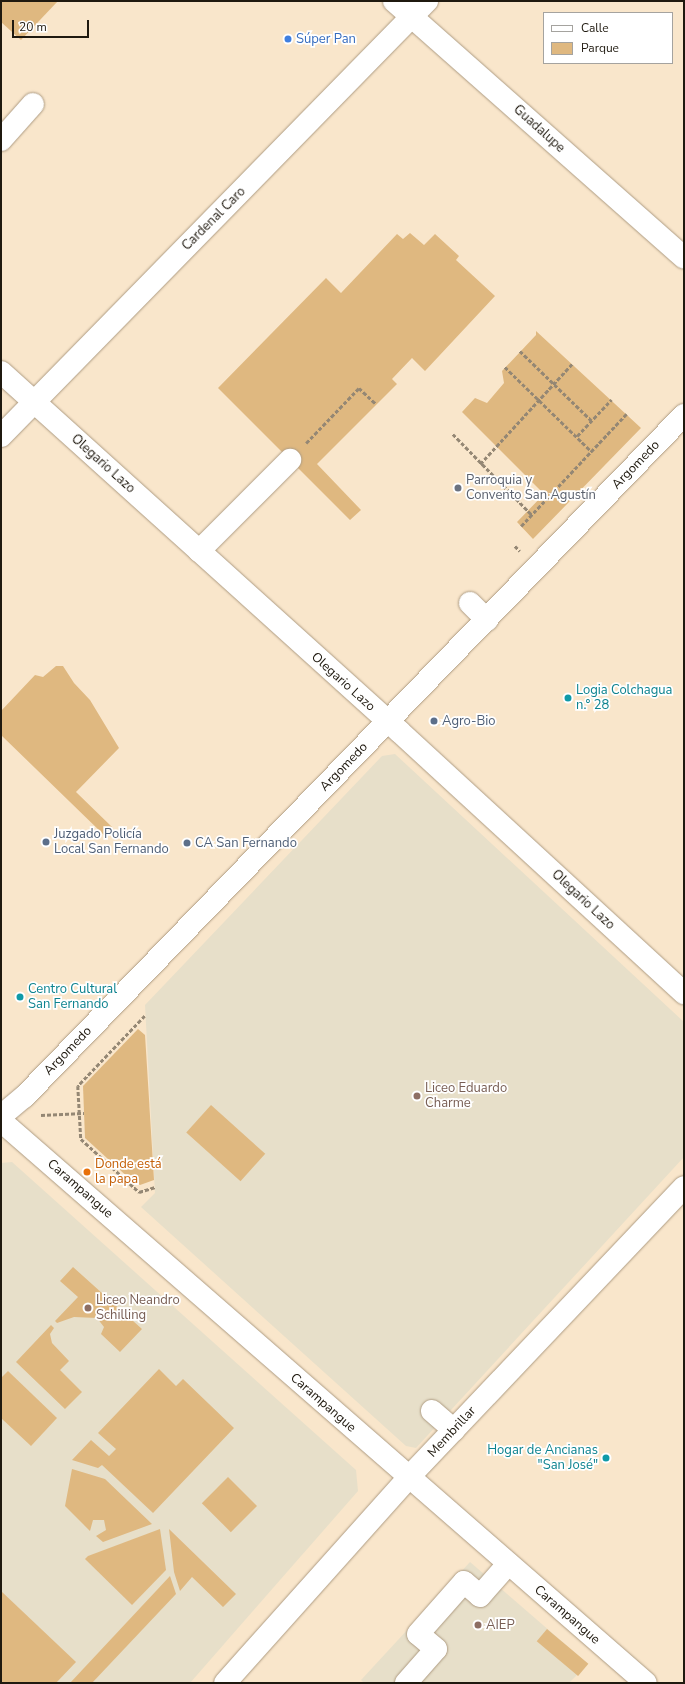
<!DOCTYPE html>
<meta charset="utf-8">
<style>
body{margin:0}
#map{position:relative;width:685px;height:1684px;overflow:hidden;background:#f9e6cb;font-family:"Nunito Sans",sans-serif}
div>[style]{position:absolute}
.education>*{inset:0;background:#e7dfc9}
.green>*{inset:0;background:#dfb880;transform-origin:0 0}
.path>*{height:2.5px;margin-top:-1.25px;transform-origin:0;background:repeating-linear-gradient(90deg,#948774 0 4px,transparent 0 6px)}
.roads{filter:drop-shadow(0 0 1px #ae9c83) drop-shadow(0 0 1px #ae9c83)}
.minor>*{height:22px;margin:-11px;padding:0 11px;transform-origin:11px;border-radius:11px;background:#fff}
.dots>*{width:11px;height:11px;translate:-50% -50%;box-sizing:border-box;border:2px solid #fff;border-radius:50%}
span{translate:-50% -50%;white-space:nowrap;text-align:center;line-height:1.15;-webkit-text-stroke:3.5px #fff;paint-order:stroke}
.shop-label{font-size:13px;color:#366cbe}
.left{translate:0 -50%;text-align:left}
.street-label{font-size:13px;color:#1f190f}
.worship-label{font-size:13px;color:#5b616d}
.culture-label{font-size:13px;color:#0d838f}
.right{translate:-100% -50%;text-align:right}
.service-label{font-size:13px;color:#4e5e75}
.education-label{font-size:13px;color:#785e54}
.food-label{font-size:13px;color:#c56008}
.frame{position:absolute;inset:0;border:2px solid #1f190f;pointer-events:none}
.legend{position:absolute;left:543px;top:12px;width:130px;height:52px;box-sizing:border-box;background:#fff;border:1px solid #a5a39f;margin:0;padding:5px 7px;list-style:none;font-size:12px;color:#1f190f}
.legend li{display:flex;align-items:center;gap:8px;height:20px}
.legend b{width:20px;border:1px solid #a5a39f}
.scale{position:absolute;left:12px;top:20px;width:77px;height:18px;box-sizing:border-box;border:2px solid #1f190f;border-top:0;padding-left:5px;font-size:12px;line-height:14px;white-space:nowrap;color:#1f190f;-webkit-text-stroke:3px #fff;paint-order:stroke}
</style>
<div id="map">
<div class="education">
<div style="clip-path:polygon(395px 754px,684px 1022px,684px 1157px,416px 1448px,406px 1446px,141px 1207px,155px 1193px,145px 1005px,382px 756px)"></div>
<div style="clip-path:polygon(12px 1162px,356px 1470px,358px 1491px,190px 1683px,1px 1683px,1px 1163px)"></div>
<div style="clip-path:polygon(470px 1562px,588px 1664px,569px 1683px,364px 1683px,361px 1680px)"></div>
</div>
<div class="green">
<div style="clip-path:polygon(1px 1px,58px 1px,21px 40px,1px 22px)"></div>
<div style="clip-path:polygon(410px 233px,424px 245px,435px 234px,459px 256px,456px 260px,495px 296px,425px 371px,412px 358px,392px 379px,397px 384px,317px 464px,361px 510px,350px 520px,218px 388px,326px 278px,341px 293px,397px 234px,403px 239px)"></div>
<div style="clip-path:polygon(536px 331px,641px 428px,533px 539px,517px 522px,544px 494px,462px 412px,475px 398px,487px 403px,504px 383px,502px 371px,536px 335px)"></div>
<div style="clip-path:polygon(56px 666px,63px 666px,74px 683px,90px 700px,119px 748px,76px 792px,112px 827px,104px 835px,1px 735px,1px 711px,35px 675px,43px 677px)"></div>
<div style="clip-path:polygon(138px 1029px,145px 1035px,154px 1180px,140px 1185px,131px 1180px,85px 1138px,83px 1086px)"></div>
<div style="left:211px;top:1105px;width:73px;height:37px;rotate:42deg"></div>
<div style="clip-path:polygon(73px 1267px,142px 1329px,120px 1352px,101px 1334px,104px 1327px,97px 1318px,74px 1317px,57px 1323px,55px 1321px,78px 1297px,60px 1281px)"></div>
<div style="clip-path:polygon(51px 1325px,54px 1328px,50px 1334px,52px 1343px,69px 1361px,60px 1370px,82px 1392px,65px 1409px,16px 1362px)"></div>
<div style="clip-path:polygon(159px 1369px,176px 1386px,183px 1379px,234px 1428px,153px 1513px,102px 1465px,98px 1468px,72px 1460px,91px 1440px,109px 1456px,116px 1449px,98px 1433px)"></div>
<div style="clip-path:polygon(8px 1371px,57px 1418px,31px 1446px,1px 1418px,1px 1378px)"></div>
<div style="clip-path:polygon(72px 1469px,105px 1479px,152px 1524px,103px 1542px,96px 1536px,106px 1530px,104px 1520px,93px 1520px,90px 1531px,65px 1506px)"></div>
<div style="left:228px;top:1477px;width:41px;height:37px;rotate:45deg"></div>
<div style="clip-path:polygon(160px 1529px,166px 1570px,132px 1605px,85px 1559px,88px 1556px)"></div>
<div style="clip-path:polygon(169px 1529px,236px 1594px,223px 1607px,192px 1577px,180px 1591px,174px 1572px)"></div>
<div style="clip-path:polygon(170px 1576px,176px 1594px,92px 1683px,70px 1683px)"></div>
<div style="clip-path:polygon(1px 1591px,76px 1662px,56px 1683px,1px 1683px)"></div>
<div style="left:547px;top:1629px;width:54px;height:16px;rotate:40deg"></div>
</div>
<div class="path">
<div style="left:520px;top:351px;width:100px;rotate:44.2deg"></div>
<div style="left:505px;top:367px;width:120px;rotate:44.3deg"></div>
<div style="left:453px;top:434px;width:113px;rotate:45.7deg"></div>
<div style="left:577px;top:436px;width:50px;rotate:-46.6deg"></div>
<div style="left:306px;top:443px;width:76px;rotate:-46.1deg"></div>
<div style="left:359px;top:388px;width:23px;rotate:43deg"></div>
<div style="left:480px;top:464px;width:136px;rotate:-47.4deg"></div>
<div style="left:521px;top:526px;width:154px;rotate:-46.8deg"></div>
<div style="left:515px;top:546px;width:7px;rotate:45deg"></div>
<div style="left:145px;top:1016px;width:97px;rotate:133.7deg"></div>
<div style="left:78px;top:1086px;width:53px;rotate:86.8deg"></div>
<div style="left:81px;top:1139px;width:79px;rotate:42.4deg"></div>
<div style="left:139px;top:1192px;width:17px;rotate:-17deg"></div>
<div style="left:41px;top:1115px;width:43px;rotate:-2.7deg"></div>
</div>
<div class="roads">
<div class="minor">
<div style="left:394px;top:1px;width:387px;rotate:41.5deg"></div>
<div style="left:1px;top:140px;width:48px;rotate:-48.4deg"></div>
<div style="left:1px;top:372px;width:537px;rotate:42.06deg"></div>
<div style="left:400px;top:732px;width:386px;rotate:42.6deg"></div>
<div style="left:1px;top:436px;width:609px;rotate:-45.6deg"></div>
<div style="left:199px;top:551px;width:129px;rotate:-45deg"></div>
<div style="left:470px;top:603px;width:24px;rotate:45deg"></div>
<div style="left:1px;top:1116px;width:30px;rotate:-40deg"></div>
<div style="left:24px;top:1097px;width:949px;rotate:-45.94deg"></div>
<div style="left:1px;top:1121px;width:855px;rotate:41.07deg"></div>
<div style="left:432px;top:1411px;width:29px;rotate:41deg"></div>
<div style="left:225px;top:1683px;width:275px;rotate:-48.2deg"></div>
<div style="left:408px;top:1478px;width:401px;rotate:-46.5deg"></div>
<div style="left:406px;top:1683px;width:45px;rotate:-48.6deg"></div>
<div style="left:436px;top:1649px;width:23px;rotate:-140deg"></div>
<div style="left:418px;top:1634px;width:69px;rotate:-48.5deg"></div>
<div style="left:464px;top:1582px;width:21px;rotate:41deg"></div>
<div style="left:480px;top:1596px;width:43px;rotate:-48.8deg"></div>
</div>
</div>
<div class="dots">
<div style="left:288px;top:39px;background:#3f7fe0"></div>
<div style="left:458px;top:488px;background:#6b7280"></div>
<div style="left:568px;top:698px;background:#0f9aa8"></div>
<div style="left:434px;top:721px;background:#5c6f8a"></div>
<div style="left:46px;top:842px;background:#5c6f8a"></div>
<div style="left:187px;top:843px;background:#5c6f8a"></div>
<div style="left:20px;top:997px;background:#0f9aa8"></div>
<div style="left:417px;top:1096px;background:#8d6e63"></div>
<div style="left:87px;top:1172px;background:#e8710a"></div>
<div style="left:88px;top:1308px;background:#8d6e63"></div>
<div style="left:606px;top:1458px;background:#0f9aa8"></div>
<div style="left:478px;top:1625px;background:#8d6e63"></div>
</div>
<div class="shop-label">
<span class="left" style="left:296px;top:39px">Súper Pan</span>
</div>
<div class="street-label">
<span style="left:539px;top:129px;rotate:42deg">Guadalupe</span>
<span style="left:214px;top:219px;rotate:-45deg">Cardenal Caro</span>
<span style="left:103px;top:464px;rotate:42deg">Olegario Lazo</span>
<span style="left:636px;top:465px;rotate:-46deg">Argomedo</span>
<span style="left:343px;top:682px;rotate:42deg">Olegario Lazo</span>
<span style="left:344px;top:767px;rotate:-46deg">Argomedo</span>
<span style="left:583px;top:900px;rotate:43deg">Olegario Lazo</span>
<span style="left:68px;top:1051px;rotate:-46deg">Argomedo</span>
<span style="left:80px;top:1189px;rotate:41deg">Carampangue</span>
<span style="left:323px;top:1403px;rotate:41deg">Carampangue</span>
<span style="left:452px;top:1432px;rotate:-47deg">Membrillar</span>
<span style="left:567px;top:1615px;rotate:41deg">Carampangue</span>
</div>
<div class="worship-label">
<span class="left" style="left:466px;top:488px">Parroquia y<br>Convento San Agustín</span>
</div>
<div class="culture-label">
<span class="left" style="left:576px;top:698px">Logia Colchagua<br>n.° 28</span>
<span class="left" style="left:28px;top:997px">Centro Cultural<br>San Fernando</span>
<span class="right" style="left:598px;top:1458px">Hogar de Ancianas<br>"San José"</span>
</div>
<div class="service-label">
<span class="left" style="left:442px;top:721px">Agro-Bio</span>
<span class="left" style="left:54px;top:842px">Juzgado Policía<br>Local San Fernando</span>
<span class="left" style="left:195px;top:843px">CA San Fernando</span>
</div>
<div class="education-label">
<span class="left" style="left:425px;top:1096px">Liceo Eduardo<br>Charme</span>
<span class="left" style="left:96px;top:1308px">Liceo Neandro<br>Schilling</span>
<span class="left" style="left:486px;top:1625px">AIEP</span>
</div>
<div class="food-label">
<span class="left" style="left:95px;top:1172px">Donde está<br>la papa</span>
</div>
<div class="frame"></div>
<ul class="legend">
<li><b style="height:5px;background:#fff"></b>Calle</li>
<li><b style="height:11px;background:#dfb880"></b>Parque</li>
</ul>
<div class="scale">20 m</div>
</div>
